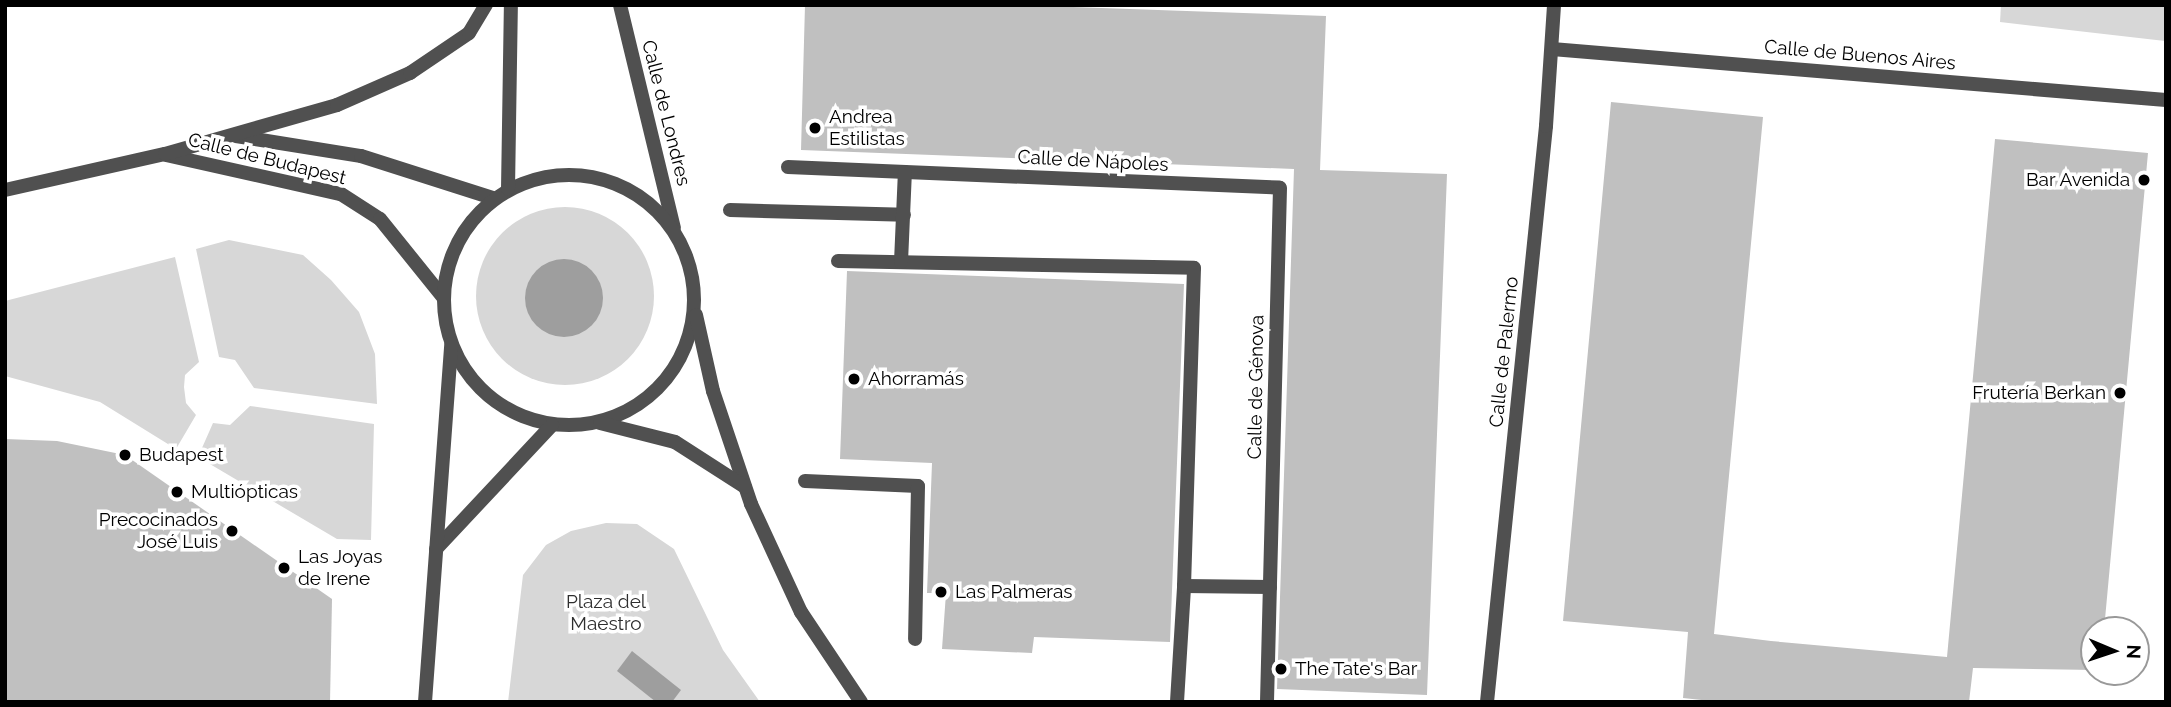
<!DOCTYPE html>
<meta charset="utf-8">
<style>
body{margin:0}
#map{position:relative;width:2171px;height:707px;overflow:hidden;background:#fff;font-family:Raleway,sans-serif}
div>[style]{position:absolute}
.green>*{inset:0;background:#d7d7d7}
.round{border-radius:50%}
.water>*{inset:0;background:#9e9e9e}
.building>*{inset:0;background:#c0c0c0}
.street>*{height:14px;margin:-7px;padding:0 7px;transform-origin:7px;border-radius:7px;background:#505050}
.street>.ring{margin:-7px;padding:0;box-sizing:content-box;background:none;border:14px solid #505050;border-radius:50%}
.dots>*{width:19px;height:19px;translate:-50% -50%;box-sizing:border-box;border:4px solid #fff;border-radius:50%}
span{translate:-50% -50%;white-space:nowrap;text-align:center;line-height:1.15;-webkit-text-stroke:7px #fff;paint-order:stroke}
.street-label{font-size:19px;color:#000}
.poi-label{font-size:19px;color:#000}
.left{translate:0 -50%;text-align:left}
.right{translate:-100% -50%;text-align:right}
.park-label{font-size:19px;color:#2e2e2e}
.frame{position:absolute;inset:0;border:7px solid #000;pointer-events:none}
.north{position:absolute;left:2080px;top:616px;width:70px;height:70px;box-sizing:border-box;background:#fff;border:2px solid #999;border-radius:50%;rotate:92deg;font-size:19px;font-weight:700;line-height:28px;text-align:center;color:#000}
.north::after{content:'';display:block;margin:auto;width:24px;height:32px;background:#000;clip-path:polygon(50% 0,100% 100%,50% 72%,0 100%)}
</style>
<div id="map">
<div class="green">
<div style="clip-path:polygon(2001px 5px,2166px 5px,2165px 41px,2000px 22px)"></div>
<div class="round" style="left:476px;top:207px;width:178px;height:178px"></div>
<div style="clip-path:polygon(229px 240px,303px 255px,331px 280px,359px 312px,375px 354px,377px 404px,254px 388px,235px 360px,219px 357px,196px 249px)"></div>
<div style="clip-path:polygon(175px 257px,199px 362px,185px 375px,184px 387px,186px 403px,196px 415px,176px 449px,100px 402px,5px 376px,5px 301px)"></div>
<div style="clip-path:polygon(250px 406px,374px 424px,371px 540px,337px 539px,198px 457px,213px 423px,230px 425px)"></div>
<div style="clip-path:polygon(606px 523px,637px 524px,674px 549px,723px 650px,760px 702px,508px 702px,523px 575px,546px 545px,571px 531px)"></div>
</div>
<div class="water">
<div class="round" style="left:525px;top:259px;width:78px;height:78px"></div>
<div style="clip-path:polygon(632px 651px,681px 690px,672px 702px,656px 702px,617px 671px)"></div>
</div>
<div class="building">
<div style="clip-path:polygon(805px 5px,1014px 5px,1326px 16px,1320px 170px,1447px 174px,1427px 695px,1277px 689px,1294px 169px,801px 150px)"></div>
<div style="clip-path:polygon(1611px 102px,1763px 117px,1714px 634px,1771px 641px,1947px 657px,1995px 139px,2148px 153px,2104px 630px,2094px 630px,2094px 670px,1973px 668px,1969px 702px,1720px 702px,1683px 698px,1688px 632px,1563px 621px)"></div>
<div style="clip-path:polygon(847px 271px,1184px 284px,1170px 642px,1034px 637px,1032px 653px,942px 649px,946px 593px,927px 593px,932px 463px,840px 459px)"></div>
<div style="clip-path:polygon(5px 439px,57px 441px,125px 455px,332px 599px,330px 702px,5px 702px)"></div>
</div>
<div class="street">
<div style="left:620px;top:5px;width:229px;rotate:76.4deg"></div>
<div style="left:1552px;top:49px;width:616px;rotate:4.75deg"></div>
<div style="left:236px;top:136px;width:127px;rotate:9.1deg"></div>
<div style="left:361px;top:156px;width:139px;rotate:17.7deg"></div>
<div style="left:166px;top:155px;width:179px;rotate:12.6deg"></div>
<div style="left:341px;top:194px;width:46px;rotate:32.7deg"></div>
<div style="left:380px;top:219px;width:100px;rotate:51.1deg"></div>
<div style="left:788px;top:167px;width:492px;rotate:2.4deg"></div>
<div style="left:1280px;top:188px;width:514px;rotate:91.45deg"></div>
<div class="ring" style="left:444px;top:175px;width:236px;height:236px"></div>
<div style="left:508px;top:189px;width:184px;rotate:-89.1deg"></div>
<div style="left:5px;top:190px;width:164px;rotate:-12.7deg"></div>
<div style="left:165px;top:154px;width:179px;rotate:-15.9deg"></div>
<div style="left:337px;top:105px;width:80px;rotate:-23.7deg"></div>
<div style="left:410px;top:73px;width:71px;rotate:-34.1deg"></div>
<div style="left:469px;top:33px;width:33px;rotate:-59deg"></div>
<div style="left:730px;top:210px;width:174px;rotate:1.6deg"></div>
<div style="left:838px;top:261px;width:356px;rotate:1.1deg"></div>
<div style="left:1194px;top:268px;width:318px;rotate:91.8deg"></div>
<div style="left:901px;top:262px;width:90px;rotate:-87.5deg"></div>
<div style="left:696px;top:315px;width:78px;rotate:77.4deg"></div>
<div style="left:713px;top:391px;width:119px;rotate:71.4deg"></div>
<div style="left:751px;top:504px;width:119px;rotate:65.2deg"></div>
<div style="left:801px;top:612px;width:108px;rotate:56.3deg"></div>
<div style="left:600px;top:423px;width:77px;rotate:14.2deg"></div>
<div style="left:675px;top:442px;width:83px;rotate:32.7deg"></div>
<div style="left:805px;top:481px;width:113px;rotate:2.5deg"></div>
<div style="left:918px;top:486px;width:153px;rotate:91.1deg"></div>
<div style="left:436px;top:549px;width:170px;rotate:-46.9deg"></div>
<div style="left:425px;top:702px;width:359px;rotate:-85.8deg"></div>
<div style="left:1177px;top:702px;width:116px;rotate:-86.5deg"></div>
<div style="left:1184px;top:586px;width:86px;rotate:0.7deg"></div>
<div style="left:1487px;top:702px;width:579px;rotate:-84.15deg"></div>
<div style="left:1546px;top:126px;width:121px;rotate:-86.2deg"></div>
</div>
<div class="dots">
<div style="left:815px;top:128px;background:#000"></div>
<div style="left:2144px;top:180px;background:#000"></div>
<div style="left:854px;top:379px;background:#000"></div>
<div style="left:2120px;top:393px;background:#000"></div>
<div style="left:125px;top:455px;background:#000"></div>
<div style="left:177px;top:492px;background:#000"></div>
<div style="left:232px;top:531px;background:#000"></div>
<div style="left:284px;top:568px;background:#000"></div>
<div style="left:941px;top:592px;background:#000"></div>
<div style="left:1281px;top:669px;background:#000"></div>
</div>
<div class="street-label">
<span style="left:1860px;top:55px;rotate:5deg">Calle de Buenos Aires</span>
<span style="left:666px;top:113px;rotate:76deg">Calle de Londres</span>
<span style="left:267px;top:159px;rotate:14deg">Calle de Budapest</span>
<span style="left:1093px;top:161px;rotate:3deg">Calle de Nápoles</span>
<span style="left:1504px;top:352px;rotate:-84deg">Calle de Palermo</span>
<span style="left:1256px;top:387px;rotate:-89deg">Calle de Génova</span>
</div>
<div class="poi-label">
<span class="left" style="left:829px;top:128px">Andrea<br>Estilistas</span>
<span class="right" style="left:2130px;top:180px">Bar Avenida</span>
<span class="left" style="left:868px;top:379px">Ahorramás</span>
<span class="right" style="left:2106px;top:393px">Frutería Berkan</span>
<span class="left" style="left:139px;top:455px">Budapest</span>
<span class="left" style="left:191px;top:492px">Multiópticas</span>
<span class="right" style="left:218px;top:531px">Precocinados<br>José Luis</span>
<span class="left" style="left:298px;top:568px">Las Joyas<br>de Irene</span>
<span class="left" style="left:955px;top:592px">Las Palmeras</span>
<span class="left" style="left:1295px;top:669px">The Tate's Bar</span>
</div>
<div class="park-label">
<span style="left:606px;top:613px">Plaza del<br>Maestro</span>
</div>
<div class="frame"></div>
<div class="north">N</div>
</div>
